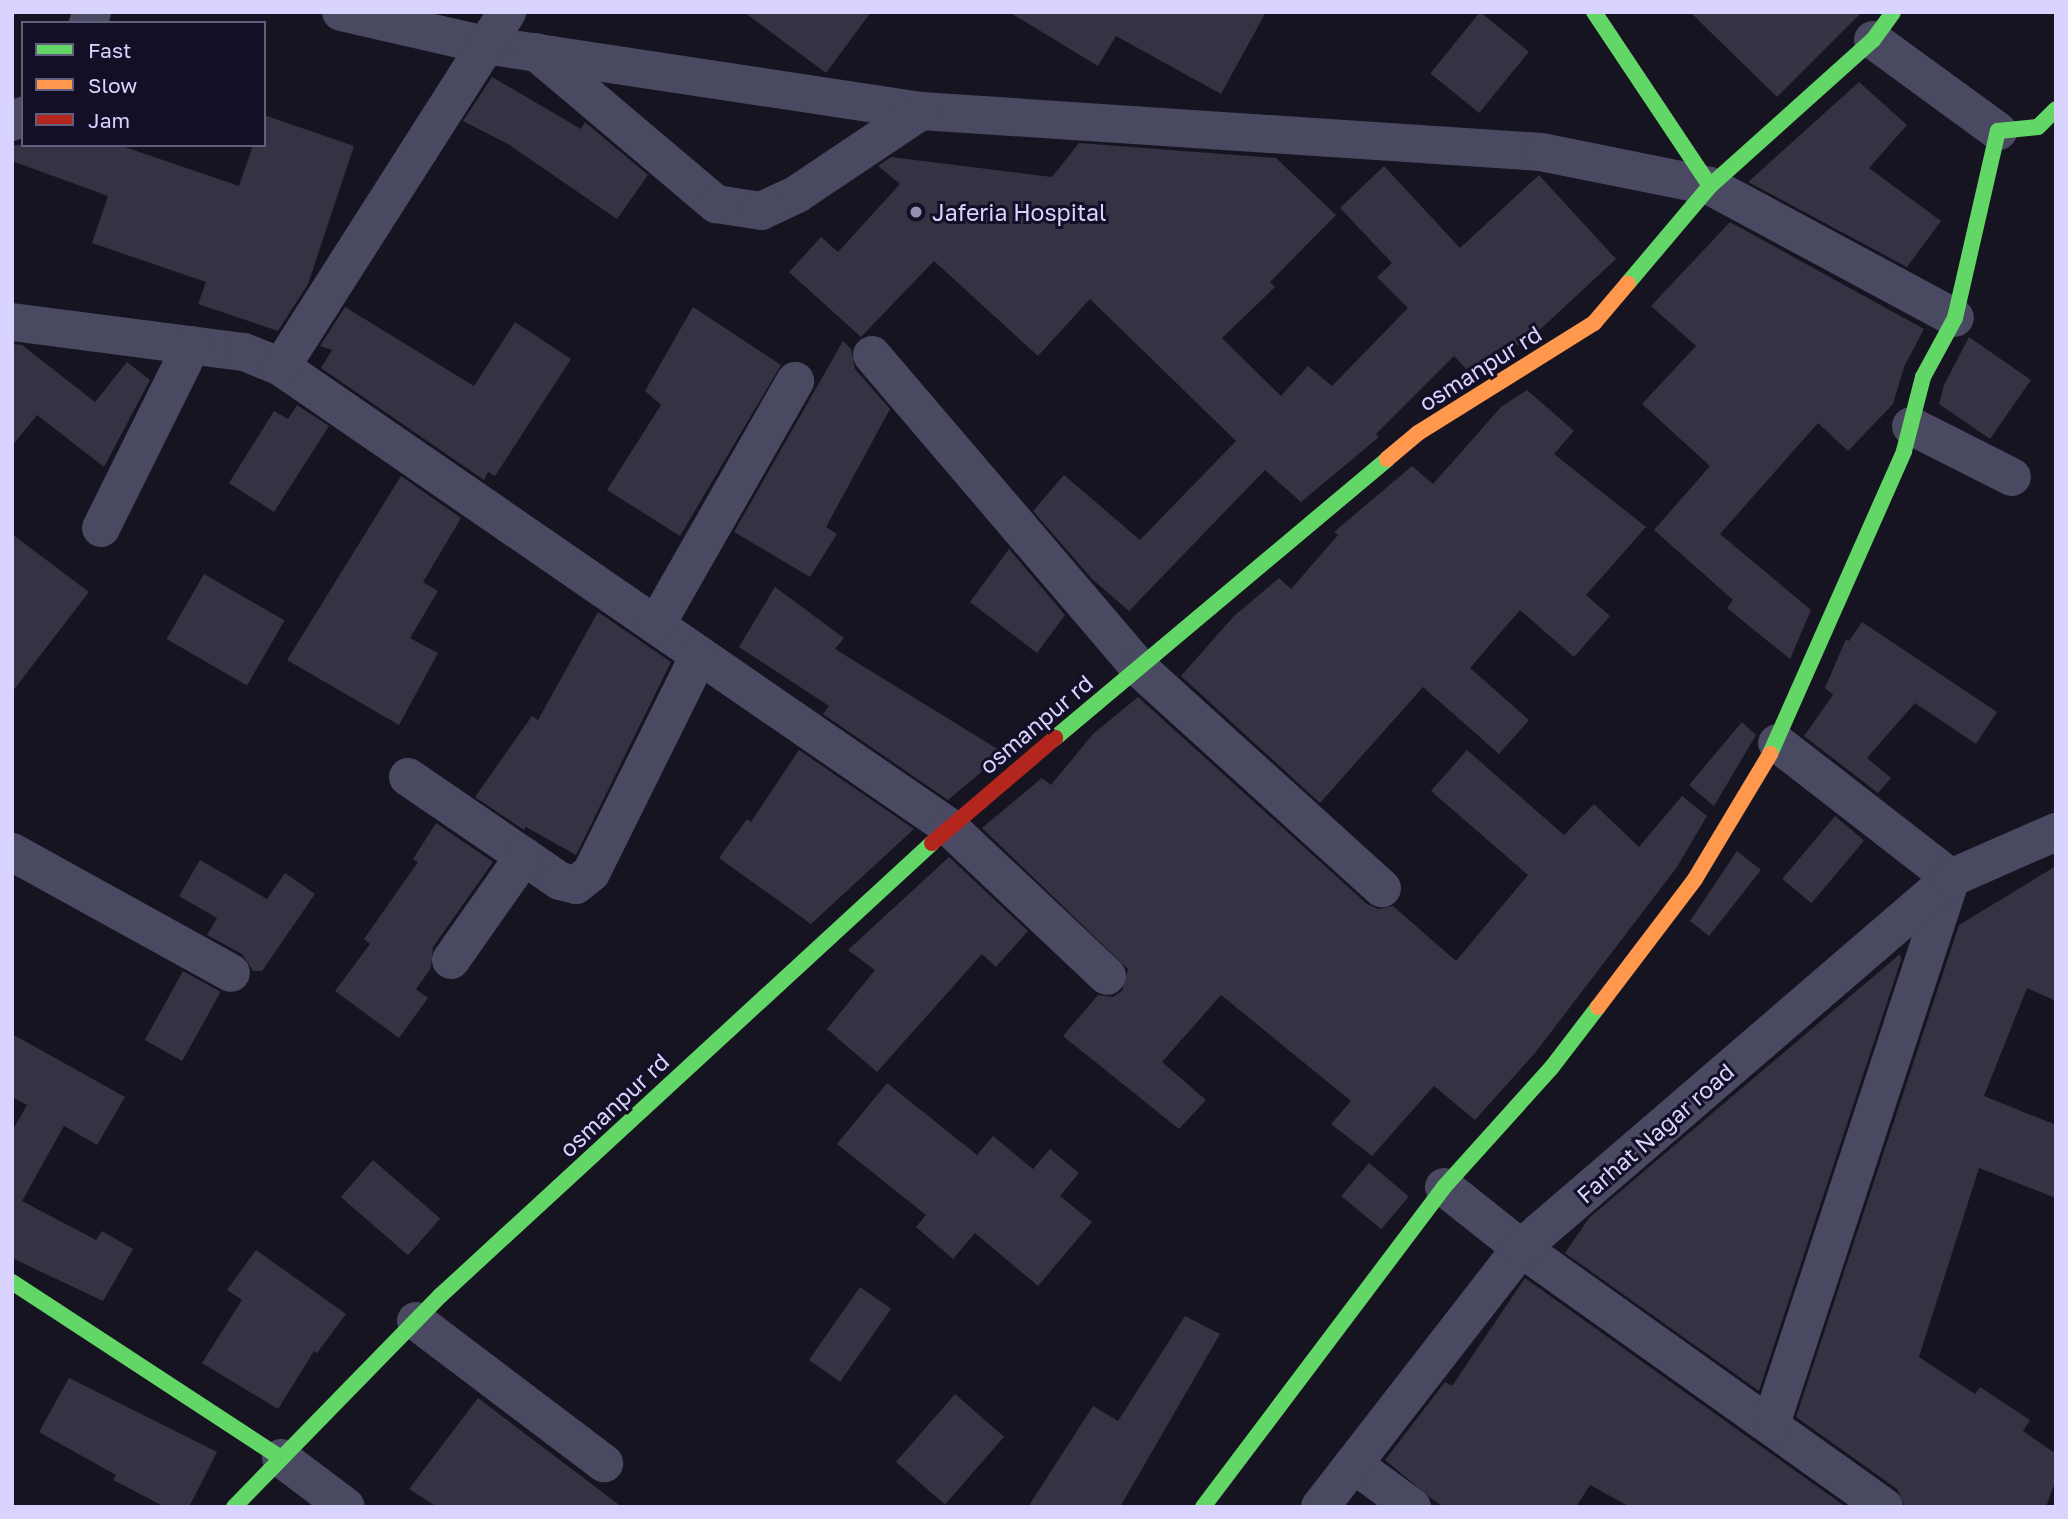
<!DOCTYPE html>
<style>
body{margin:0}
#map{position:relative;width:2068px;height:1519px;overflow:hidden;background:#161421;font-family:"Golos Text",sans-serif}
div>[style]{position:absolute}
.building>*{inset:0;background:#343243;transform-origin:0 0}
.street>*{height:38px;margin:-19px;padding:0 19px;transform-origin:19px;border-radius:19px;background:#4a4962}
.fast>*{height:16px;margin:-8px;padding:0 8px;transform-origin:8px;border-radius:8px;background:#63d668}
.slow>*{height:16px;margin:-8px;padding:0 8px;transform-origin:8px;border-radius:8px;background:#ff974d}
.jam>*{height:16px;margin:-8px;padding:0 8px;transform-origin:8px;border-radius:8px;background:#b3261e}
.dots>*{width:19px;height:19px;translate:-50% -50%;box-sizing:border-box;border:4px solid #130f26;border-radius:50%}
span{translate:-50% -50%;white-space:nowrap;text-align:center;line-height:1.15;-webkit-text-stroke:6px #130f26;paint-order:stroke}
.poi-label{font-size:23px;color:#d9d4ff}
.left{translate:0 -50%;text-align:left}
.street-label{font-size:23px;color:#d9d4ff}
.frame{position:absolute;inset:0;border:14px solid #d9d4ff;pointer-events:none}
.legend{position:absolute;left:21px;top:21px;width:245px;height:126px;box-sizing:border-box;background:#130f26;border:2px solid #625e7d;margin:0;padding:9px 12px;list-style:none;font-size:21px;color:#d9d4ff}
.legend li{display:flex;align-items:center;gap:14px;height:35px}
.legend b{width:35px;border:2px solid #625e7d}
</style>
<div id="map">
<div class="building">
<div style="clip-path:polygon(744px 12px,871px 12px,826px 73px)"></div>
<div style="clip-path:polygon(1009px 12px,1266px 12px,1221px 94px,1116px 36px,1098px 66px)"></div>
<div style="left:1480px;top:12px;width:63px;height:79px;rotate:39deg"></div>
<div style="clip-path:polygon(1690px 12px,1862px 12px,1777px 97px)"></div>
<div style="clip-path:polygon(492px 77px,581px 129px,585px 122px,648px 175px,617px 219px,508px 144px,463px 121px)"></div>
<div style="clip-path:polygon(1859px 82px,1907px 125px,1869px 168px,1941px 221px,1907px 267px,1748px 182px)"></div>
<div style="clip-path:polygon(264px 115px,354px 146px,308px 284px,278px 331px,198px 304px,206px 282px,92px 243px,108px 196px,12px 161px,12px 145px,119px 145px,239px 186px,253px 145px,264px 145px)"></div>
<div style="clip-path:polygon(1079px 143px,1276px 158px,1336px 215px,1270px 282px,1275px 287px,1222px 338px,1281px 396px,1308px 366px,1332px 386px,1408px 308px,1377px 277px,1392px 263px,1340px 208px,1384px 166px,1460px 248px,1539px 175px,1616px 259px,1533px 336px,1471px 374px,1454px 356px,1376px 434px,1379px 437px,1301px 502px,1265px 470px,1129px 611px,1092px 579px,1033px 511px,1064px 475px,1140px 540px,1236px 441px,1090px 299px,1038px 356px,934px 261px,861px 337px,789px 272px,821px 237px,838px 252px,900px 184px,878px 166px,891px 157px,1052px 177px)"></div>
<div style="clip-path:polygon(1730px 222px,1924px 329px,1904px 367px,1893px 404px,1848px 451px,1818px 423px,1720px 534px,1811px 610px,1790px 659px,1727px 608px,1733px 600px,1654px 530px,1710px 466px,1642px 404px,1696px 346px,1651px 306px)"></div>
<div style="clip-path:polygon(345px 307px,474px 386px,515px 322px,571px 359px,495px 476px,488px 472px,484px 480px,321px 368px,332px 350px,320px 346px)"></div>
<div style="clip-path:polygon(693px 307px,781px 365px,680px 536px,607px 490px,661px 405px,645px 391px)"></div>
<div style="clip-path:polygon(1969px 337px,2031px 380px,1990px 439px,1939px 404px,1944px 385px)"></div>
<div style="clip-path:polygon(843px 341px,851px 349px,855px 369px,890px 409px,826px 527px,837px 534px,810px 577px,734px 532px)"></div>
<div style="clip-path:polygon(12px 344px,22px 345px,95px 402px,127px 362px,150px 380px,104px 467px,37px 415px,12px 446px)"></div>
<div style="clip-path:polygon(1527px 390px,1574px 431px,1554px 454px,1646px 527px,1586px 595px,1610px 616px,1574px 657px,1520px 610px,1470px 668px,1529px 720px,1499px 754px,1423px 687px,1320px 803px,1181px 676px,1234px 616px,1279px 578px,1291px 589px,1338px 535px,1334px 532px,1412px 466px,1433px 484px,1501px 407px)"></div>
<div style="clip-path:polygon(297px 405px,329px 426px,274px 512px,229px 483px,274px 411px,288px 419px)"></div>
<div style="clip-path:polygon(401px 476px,461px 518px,423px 582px,438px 591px,410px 638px,438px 653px,399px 725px,287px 660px)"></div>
<div style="clip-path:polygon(12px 534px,89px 592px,12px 692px)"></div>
<div style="clip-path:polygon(1009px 549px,1065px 615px,1037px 653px,970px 602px)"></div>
<div style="left:204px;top:574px;width:93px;height:75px;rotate:30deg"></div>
<div style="clip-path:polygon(775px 587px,844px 638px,835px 649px,1004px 753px,948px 800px,823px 714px,829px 706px,739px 647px)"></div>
<div style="clip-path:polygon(598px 612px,671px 662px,576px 855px,526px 827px,524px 830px,475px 797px,532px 716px,538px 720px)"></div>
<div style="clip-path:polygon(1862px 622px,1997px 712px,1976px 744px,1915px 703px,1867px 758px,1891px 778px,1878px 793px,1804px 736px,1833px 695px,1825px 688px,1846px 639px,1849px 641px)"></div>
<div style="clip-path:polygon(1138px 697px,1367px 904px,1378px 909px,1393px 906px,1456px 961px,1528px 875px,1431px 791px,1467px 750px,1564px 835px,1594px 804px,1639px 847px,1682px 796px,1707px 816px,1677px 867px,1535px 1053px,1475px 1120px,1434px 1086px,1372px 1156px,1331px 1124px,1351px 1101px,1221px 995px,1162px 1062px,1206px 1100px,1179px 1129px,1063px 1036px,1098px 995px,1113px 997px,1122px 991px,1128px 969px,982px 828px,1042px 778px,1051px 785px,1093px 734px)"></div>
<div style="clip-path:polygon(1742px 722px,1756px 735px,1714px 806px,1689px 785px)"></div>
<div style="clip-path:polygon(799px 750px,914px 829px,811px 924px,719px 858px,747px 819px,751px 822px)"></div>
<div style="left:1835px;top:816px;width:38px;height:82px;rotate:40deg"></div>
<div style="clip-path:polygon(436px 823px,493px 862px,433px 947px,431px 968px,416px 989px,428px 998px,399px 1038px,335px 991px,370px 944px,364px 939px,418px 862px,413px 859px)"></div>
<div style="clip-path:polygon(1737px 851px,1761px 870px,1709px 936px,1690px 921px)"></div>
<div style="clip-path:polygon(949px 857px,1028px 931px,996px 967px,982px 954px,877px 1072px,827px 1029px,875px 970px,848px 950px)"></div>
<div style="clip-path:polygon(200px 860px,267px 899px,285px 873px,315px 894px,262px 971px,253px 971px,242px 954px,207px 935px,217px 918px,179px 896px)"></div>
<div style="clip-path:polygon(2056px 866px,2056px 1001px,2027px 988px,1984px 1096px,2056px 1125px,2056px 1198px,1979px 1168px,1919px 1357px,1975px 1394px,1980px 1387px,2030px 1420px,2023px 1431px,2056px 1454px,2056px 1479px,2046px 1507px,1905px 1507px,1897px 1489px,1796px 1417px,1959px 925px)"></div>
<div style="clip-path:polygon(1900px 954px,1901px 960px,1759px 1391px,1565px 1253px,1589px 1218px)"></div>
<div style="left:183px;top:971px;width:43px;height:79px;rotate:29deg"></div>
<div style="clip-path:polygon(12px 1034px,125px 1097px,97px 1145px,64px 1126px,22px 1201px,96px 1240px,102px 1231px,133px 1249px,103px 1301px,12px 1258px,12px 1131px,27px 1105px,12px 1097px)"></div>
<div style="clip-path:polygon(887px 1083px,977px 1155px,993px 1136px,1033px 1169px,1050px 1149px,1079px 1173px,1060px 1196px,1092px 1222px,1038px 1286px,975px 1233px,953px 1259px,916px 1227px,926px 1215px,837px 1144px)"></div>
<div style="left:373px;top:1160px;width:89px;height:49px;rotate:41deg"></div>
<div style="left:1369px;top:1163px;width:52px;height:43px;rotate:40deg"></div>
<div style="clip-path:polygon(256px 1250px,346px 1314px,317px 1353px,314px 1351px,278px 1409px,202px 1363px,242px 1300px,227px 1290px)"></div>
<div style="clip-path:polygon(1525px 1278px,1846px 1507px,1630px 1507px,1590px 1485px,1576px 1507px,1444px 1507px,1432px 1499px,1385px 1460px,1445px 1382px,1452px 1386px)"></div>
<div style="left:860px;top:1287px;width:38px;height:89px;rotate:35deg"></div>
<div style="clip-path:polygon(1185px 1316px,1220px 1334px,1120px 1507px,1028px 1507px,1093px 1406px,1118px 1421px)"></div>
<div style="clip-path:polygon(69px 1378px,217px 1452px,189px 1507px,165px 1507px,113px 1480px,116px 1475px,39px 1432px)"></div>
<div style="left:955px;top:1394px;width:65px;height:90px;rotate:41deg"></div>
<div style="clip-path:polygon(478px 1398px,622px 1507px,437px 1507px,409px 1489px)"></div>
</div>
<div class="street">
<div style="left:341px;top:12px;width:148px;rotate:12.9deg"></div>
<div style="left:485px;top:45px;width:441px;rotate:8.6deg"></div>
<div style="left:921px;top:111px;width:621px;rotate:3.78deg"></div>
<div style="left:1541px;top:152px;width:172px;rotate:11.4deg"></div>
<div style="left:1710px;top:186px;width:278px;rotate:28.3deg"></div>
<div style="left:88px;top:23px;width:12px;rotate:-70deg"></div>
<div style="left:1873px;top:40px;width:155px;rotate:36.1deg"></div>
<div style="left:536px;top:52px;width:236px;rotate:40.2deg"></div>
<div style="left:716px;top:204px;width:46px;rotate:8.8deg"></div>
<div style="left:761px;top:211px;width:40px;rotate:-25deg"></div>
<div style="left:797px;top:194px;width:149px;rotate:-33.8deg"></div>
<div style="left:12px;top:122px;width:13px;rotate:-29deg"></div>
<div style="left:12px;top:322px;width:234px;rotate:7.4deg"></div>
<div style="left:244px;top:352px;width:40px;rotate:22deg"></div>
<div style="left:281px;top:367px;width:811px;rotate:34.55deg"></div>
<div style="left:949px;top:827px;width:217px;rotate:43.3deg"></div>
<div style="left:872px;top:355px;width:411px;rotate:49.5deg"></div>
<div style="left:1139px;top:668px;width:328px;rotate:42.2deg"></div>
<div style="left:281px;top:367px;width:421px;rotate:-57.5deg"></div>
<div style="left:1911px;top:426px;width:113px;rotate:26.8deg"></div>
<div style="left:101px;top:528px;width:204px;rotate:-63.6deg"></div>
<div style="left:656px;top:625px;width:281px;rotate:-60.3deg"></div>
<div style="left:408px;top:777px;width:184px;rotate:34.4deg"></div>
<div style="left:560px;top:881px;width:16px;rotate:14deg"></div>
<div style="left:576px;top:885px;width:19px;rotate:-39deg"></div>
<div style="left:591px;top:873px;width:243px;rotate:-63.6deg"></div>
<div style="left:12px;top:852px;width:250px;rotate:28.9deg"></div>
<div style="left:451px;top:960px;width:127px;rotate:-54.9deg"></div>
<div style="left:1444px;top:1187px;width:98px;rotate:38.4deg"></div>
<div style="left:1521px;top:1248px;width:446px;rotate:35.5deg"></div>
<div style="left:416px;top:1321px;width:236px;rotate:37.1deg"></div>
<div style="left:1771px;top:1424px;width:575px;rotate:-71.75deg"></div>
<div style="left:1951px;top:878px;width:220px;rotate:-142.2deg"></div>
<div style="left:281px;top:1458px;width:81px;rotate:37deg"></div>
<div style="left:1353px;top:1464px;width:73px;rotate:36.1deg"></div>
<div style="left:1320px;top:1507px;width:328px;rotate:-52.2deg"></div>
<div style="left:1521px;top:1248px;width:567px;rotate:-40.71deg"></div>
<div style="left:1951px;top:878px;width:115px;rotate:-23.7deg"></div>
</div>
<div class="fast">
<div style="left:1594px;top:12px;width:209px;rotate:56.3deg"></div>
<div style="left:1628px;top:283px;width:127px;rotate:-49.8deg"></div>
<div style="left:1710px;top:186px;width:219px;rotate:-41.9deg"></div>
<div style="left:1873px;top:40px;width:34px;rotate:-54deg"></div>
<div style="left:1055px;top:738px;width:434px;rotate:-40deg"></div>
<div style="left:1770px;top:754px;width:331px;rotate:-66.1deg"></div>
<div style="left:1904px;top:451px;width:76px;rotate:-75.6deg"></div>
<div style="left:1923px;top:377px;width:67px;rotate:-61.5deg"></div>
<div style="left:1955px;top:318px;width:192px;rotate:-77.1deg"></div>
<div style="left:1998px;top:131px;width:40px;rotate:-5.7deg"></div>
<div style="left:2038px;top:127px;width:25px;rotate:-45deg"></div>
<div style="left:12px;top:1282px;width:321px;rotate:33.2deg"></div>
<div style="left:234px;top:1507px;width:296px;rotate:-45.7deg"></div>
<div style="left:441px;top:1295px;width:667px;rotate:-42.63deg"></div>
<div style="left:1203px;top:1507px;width:401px;rotate:-53deg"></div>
<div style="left:1444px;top:1187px;width:161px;rotate:-48deg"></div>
<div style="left:1552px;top:1067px;width:76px;rotate:-52.5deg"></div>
</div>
<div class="slow">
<div style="left:1387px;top:459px;width:40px;rotate:-40deg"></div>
<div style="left:1418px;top:433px;width:208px;rotate:-32deg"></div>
<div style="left:1594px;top:323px;width:52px;rotate:-49.6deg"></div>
<div style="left:1598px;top:1007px;width:161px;rotate:-52.8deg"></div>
<div style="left:1695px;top:879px;width:146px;rotate:-59deg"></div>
</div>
<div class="jam">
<div style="left:932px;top:843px;width:162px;rotate:-40.5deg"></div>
</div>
<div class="dots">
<div style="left:916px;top:212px;background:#9591b1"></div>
</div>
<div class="poi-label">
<span class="left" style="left:932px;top:212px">Jaferia Hospital</span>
</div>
<div class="street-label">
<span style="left:1480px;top:368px;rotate:-32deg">osmanpur rd</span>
<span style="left:1036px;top:724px;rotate:-40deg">osmanpur rd</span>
<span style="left:614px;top:1105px;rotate:-43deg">osmanpur rd</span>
<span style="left:1655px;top:1133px;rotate:-41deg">Farhat Nagar road</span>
</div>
<div class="frame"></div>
<ul class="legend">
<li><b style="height:9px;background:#63d668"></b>Fast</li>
<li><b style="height:9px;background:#ff974d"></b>Slow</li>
<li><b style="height:9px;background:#b3261e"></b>Jam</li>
</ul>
</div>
